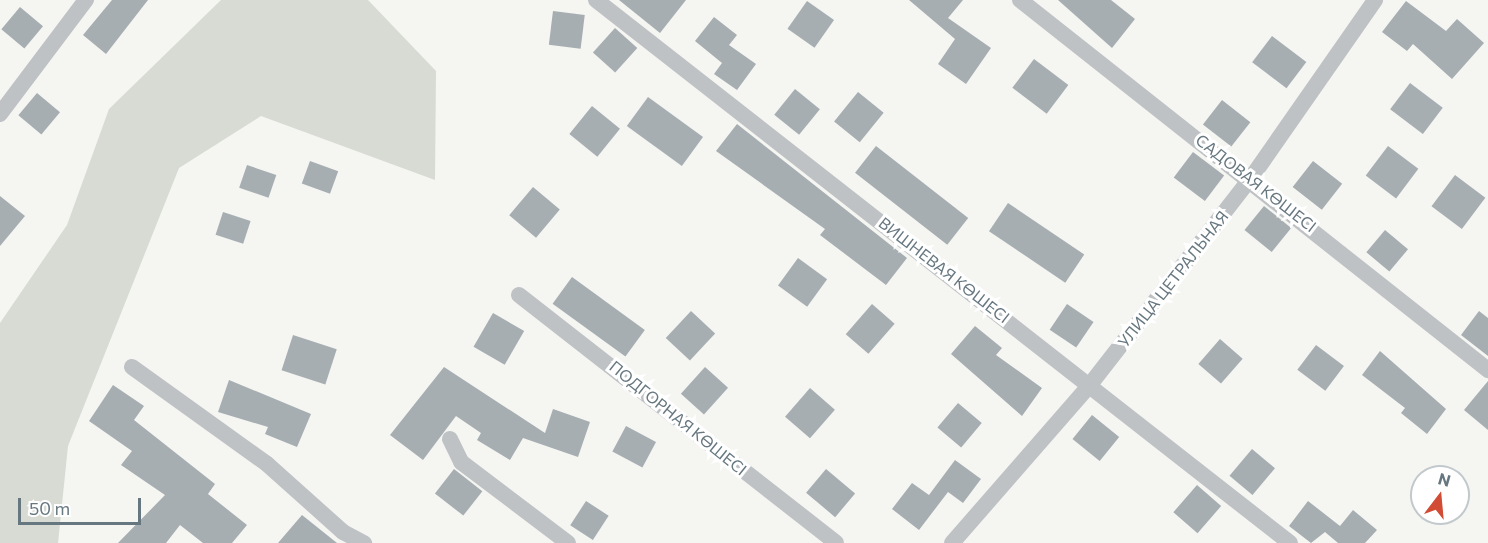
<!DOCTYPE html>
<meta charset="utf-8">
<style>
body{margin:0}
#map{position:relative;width:1488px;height:543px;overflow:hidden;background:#f5f5f2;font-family:Commissioner,sans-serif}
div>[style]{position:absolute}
.green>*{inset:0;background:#d7dbd3}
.building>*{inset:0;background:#a6aeb2;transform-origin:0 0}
.minor>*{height:16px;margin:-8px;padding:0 8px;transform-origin:8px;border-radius:8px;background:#bec2c5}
span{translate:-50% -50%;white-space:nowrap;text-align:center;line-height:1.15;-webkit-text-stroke:6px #fff;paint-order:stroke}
.street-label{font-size:16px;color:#677780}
.north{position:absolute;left:1410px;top:465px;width:60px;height:60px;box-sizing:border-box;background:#fff;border:2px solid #c2c9cc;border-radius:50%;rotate:16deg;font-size:16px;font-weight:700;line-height:24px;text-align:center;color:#677780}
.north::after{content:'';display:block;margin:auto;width:21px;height:27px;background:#d24b34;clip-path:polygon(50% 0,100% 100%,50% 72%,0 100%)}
.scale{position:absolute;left:18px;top:498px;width:123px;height:27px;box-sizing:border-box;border:3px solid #677780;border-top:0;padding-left:8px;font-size:18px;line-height:21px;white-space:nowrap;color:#677780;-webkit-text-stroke:4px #fff;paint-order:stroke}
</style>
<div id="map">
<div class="green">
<div style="clip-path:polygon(221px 0,368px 0,436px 71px,435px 180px,261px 116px,179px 168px,68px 446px,58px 543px,0 543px,0 323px,67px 225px,109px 109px)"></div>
</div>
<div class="building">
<div style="clip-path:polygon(112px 0,148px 0,106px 54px,83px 35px)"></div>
<div style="clip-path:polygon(619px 0,686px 0,660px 33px)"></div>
<div style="clip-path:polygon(909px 0,963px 0,948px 18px,991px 48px,966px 84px,938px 64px,955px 39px)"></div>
<div style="clip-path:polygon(1058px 0,1111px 0,1135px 19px,1112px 48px)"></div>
<div style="left:807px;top:1px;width:33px;height:34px;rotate:35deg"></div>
<div style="clip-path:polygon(1406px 1px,1446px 31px,1457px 19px,1484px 43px,1452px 79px,1413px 44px,1407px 51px,1382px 32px)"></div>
<div style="left:20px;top:7px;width:30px;height:29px;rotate:40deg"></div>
<div style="left:553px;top:11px;width:32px;height:34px;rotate:7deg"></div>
<div style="clip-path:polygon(714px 17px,737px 35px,729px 45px,756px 64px,737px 90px,714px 74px,722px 63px,695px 41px)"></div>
<div style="left:615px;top:28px;width:30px;height:33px;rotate:42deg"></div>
<div style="left:1272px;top:36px;width:43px;height:33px;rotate:37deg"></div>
<div style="left:1034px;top:59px;width:43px;height:36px;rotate:37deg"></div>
<div style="left:1410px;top:83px;width:41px;height:33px;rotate:37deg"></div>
<div style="left:795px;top:89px;width:32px;height:33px;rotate:39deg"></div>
<div style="left:858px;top:92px;width:33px;height:38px;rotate:39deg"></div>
<div style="left:37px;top:93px;width:30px;height:29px;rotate:40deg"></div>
<div style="left:648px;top:97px;width:68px;height:36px;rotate:36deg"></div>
<div style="left:1222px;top:100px;width:36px;height:31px;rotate:38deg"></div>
<div style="left:592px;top:106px;width:36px;height:36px;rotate:39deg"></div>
<div style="clip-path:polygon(737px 124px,907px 258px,886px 285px,820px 235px,825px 229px,716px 151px)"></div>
<div style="left:876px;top:146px;width:117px;height:34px;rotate:38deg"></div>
<div style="left:1388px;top:146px;width:38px;height:37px;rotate:37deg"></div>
<div style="left:1193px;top:152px;width:39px;height:32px;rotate:37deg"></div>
<div style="left:310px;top:161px;width:30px;height:24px;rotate:20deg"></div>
<div style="left:1313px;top:161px;width:37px;height:33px;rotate:38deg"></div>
<div style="left:247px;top:165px;width:31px;height:24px;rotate:19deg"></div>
<div style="left:1455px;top:175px;width:38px;height:39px;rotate:37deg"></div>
<div style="left:533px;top:187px;width:35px;height:37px;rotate:40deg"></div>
<div style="clip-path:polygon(0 196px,25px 216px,0 246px)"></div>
<div style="left:1008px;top:203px;width:92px;height:34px;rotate:34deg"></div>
<div style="left:1264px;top:206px;width:35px;height:31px;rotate:39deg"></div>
<div style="left:223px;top:212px;width:29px;height:24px;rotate:18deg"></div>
<div style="left:1385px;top:230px;width:30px;height:29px;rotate:40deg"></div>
<div style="left:798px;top:258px;width:36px;height:34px;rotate:36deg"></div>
<div style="left:572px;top:277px;width:90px;height:33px;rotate:36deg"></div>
<div style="left:872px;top:304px;width:30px;height:40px;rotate:41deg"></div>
<div style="left:1067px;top:304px;width:32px;height:31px;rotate:34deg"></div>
<div style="left:691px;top:311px;width:33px;height:37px;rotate:43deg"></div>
<div style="clip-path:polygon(1479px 311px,1488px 318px,1488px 356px,1461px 335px)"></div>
<div style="left:493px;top:313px;width:36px;height:39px;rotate:30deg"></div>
<div style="clip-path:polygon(975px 326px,1002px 348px,996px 355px,1042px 388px,1022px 416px,951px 354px)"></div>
<div style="left:293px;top:335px;width:46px;height:37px;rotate:18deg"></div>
<div style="left:1220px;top:339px;width:30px;height:33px;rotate:41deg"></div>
<div style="left:1316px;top:345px;width:35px;height:31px;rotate:37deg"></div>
<div style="clip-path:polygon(1380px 351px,1446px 409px,1427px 434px,1401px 413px,1405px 408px,1362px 375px)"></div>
<div style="clip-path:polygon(444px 367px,545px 433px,553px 409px,590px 422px,578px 457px,523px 438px,510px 460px,477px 440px,481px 433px,456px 416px,423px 460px,390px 435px)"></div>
<div style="left:705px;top:367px;width:31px;height:36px;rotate:42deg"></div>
<div style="clip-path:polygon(229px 380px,311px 414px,297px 447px,265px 434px,268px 427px,218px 412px)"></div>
<div style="clip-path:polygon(1488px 381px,1488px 430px,1464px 410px)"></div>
<div style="clip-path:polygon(113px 385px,144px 406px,134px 420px,215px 484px,208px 494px,247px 525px,232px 543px,203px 543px,180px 525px,166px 543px,118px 543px,165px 495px,121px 465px,132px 451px,89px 421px)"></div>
<div style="left:810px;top:388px;width:33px;height:38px;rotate:41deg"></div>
<div style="left:958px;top:403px;width:31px;height:32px;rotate:40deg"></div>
<div style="left:1092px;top:415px;width:35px;height:31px;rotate:39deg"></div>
<div style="left:626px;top:426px;width:34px;height:29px;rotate:28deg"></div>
<div style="left:1252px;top:449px;width:30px;height:35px;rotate:40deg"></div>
<div style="clip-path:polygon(955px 460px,981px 479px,963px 503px,948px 492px,919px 530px,892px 509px,912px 483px,929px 495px)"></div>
<div style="left:454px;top:469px;width:36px;height:31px;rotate:38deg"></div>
<div style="left:826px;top:469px;width:38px;height:31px;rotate:40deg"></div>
<div style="left:1197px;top:485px;width:32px;height:36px;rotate:41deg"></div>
<div style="left:586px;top:501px;width:27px;height:29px;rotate:33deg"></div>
<div style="clip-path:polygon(1308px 501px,1340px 526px,1353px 510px,1377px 530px,1365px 543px,1338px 543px,1325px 532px,1311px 543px,1289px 526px)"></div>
<div style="clip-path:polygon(302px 515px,337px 543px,278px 543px)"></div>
</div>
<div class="minor">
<div style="left:596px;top:0;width:881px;rotate:38.04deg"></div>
<div style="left:1020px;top:0;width:597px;rotate:38.33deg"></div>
<div style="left:0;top:114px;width:143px;rotate:-53deg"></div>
<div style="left:519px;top:295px;width:402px;rotate:38deg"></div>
<div style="left:132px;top:367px;width:166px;rotate:35.7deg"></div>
<div style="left:267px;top:464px;width:102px;rotate:41.8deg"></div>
<div style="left:343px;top:532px;width:24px;rotate:28deg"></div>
<div style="left:450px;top:439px;width:25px;rotate:64deg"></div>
<div style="left:461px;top:462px;width:134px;rotate:37.1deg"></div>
<div style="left:952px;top:543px;width:208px;rotate:-48.9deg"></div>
<div style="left:1089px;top:386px;width:264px;rotate:-52.1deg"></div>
<div style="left:1251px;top:178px;width:217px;rotate:-55.1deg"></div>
</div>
<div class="street-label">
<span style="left:1256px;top:183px;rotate:38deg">САДОВАЯ КӨШЕСІ</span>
<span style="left:944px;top:270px;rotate:38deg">ВИШНЕВАЯ КӨШЕСІ</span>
<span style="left:1173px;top:279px;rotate:-52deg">УЛИЦА ЦЕТРАЛЬНАЯ</span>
<span style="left:678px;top:418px;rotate:39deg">ПОДГОРНАЯ КӨШЕСІ</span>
</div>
<div class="north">N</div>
<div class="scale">50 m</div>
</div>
